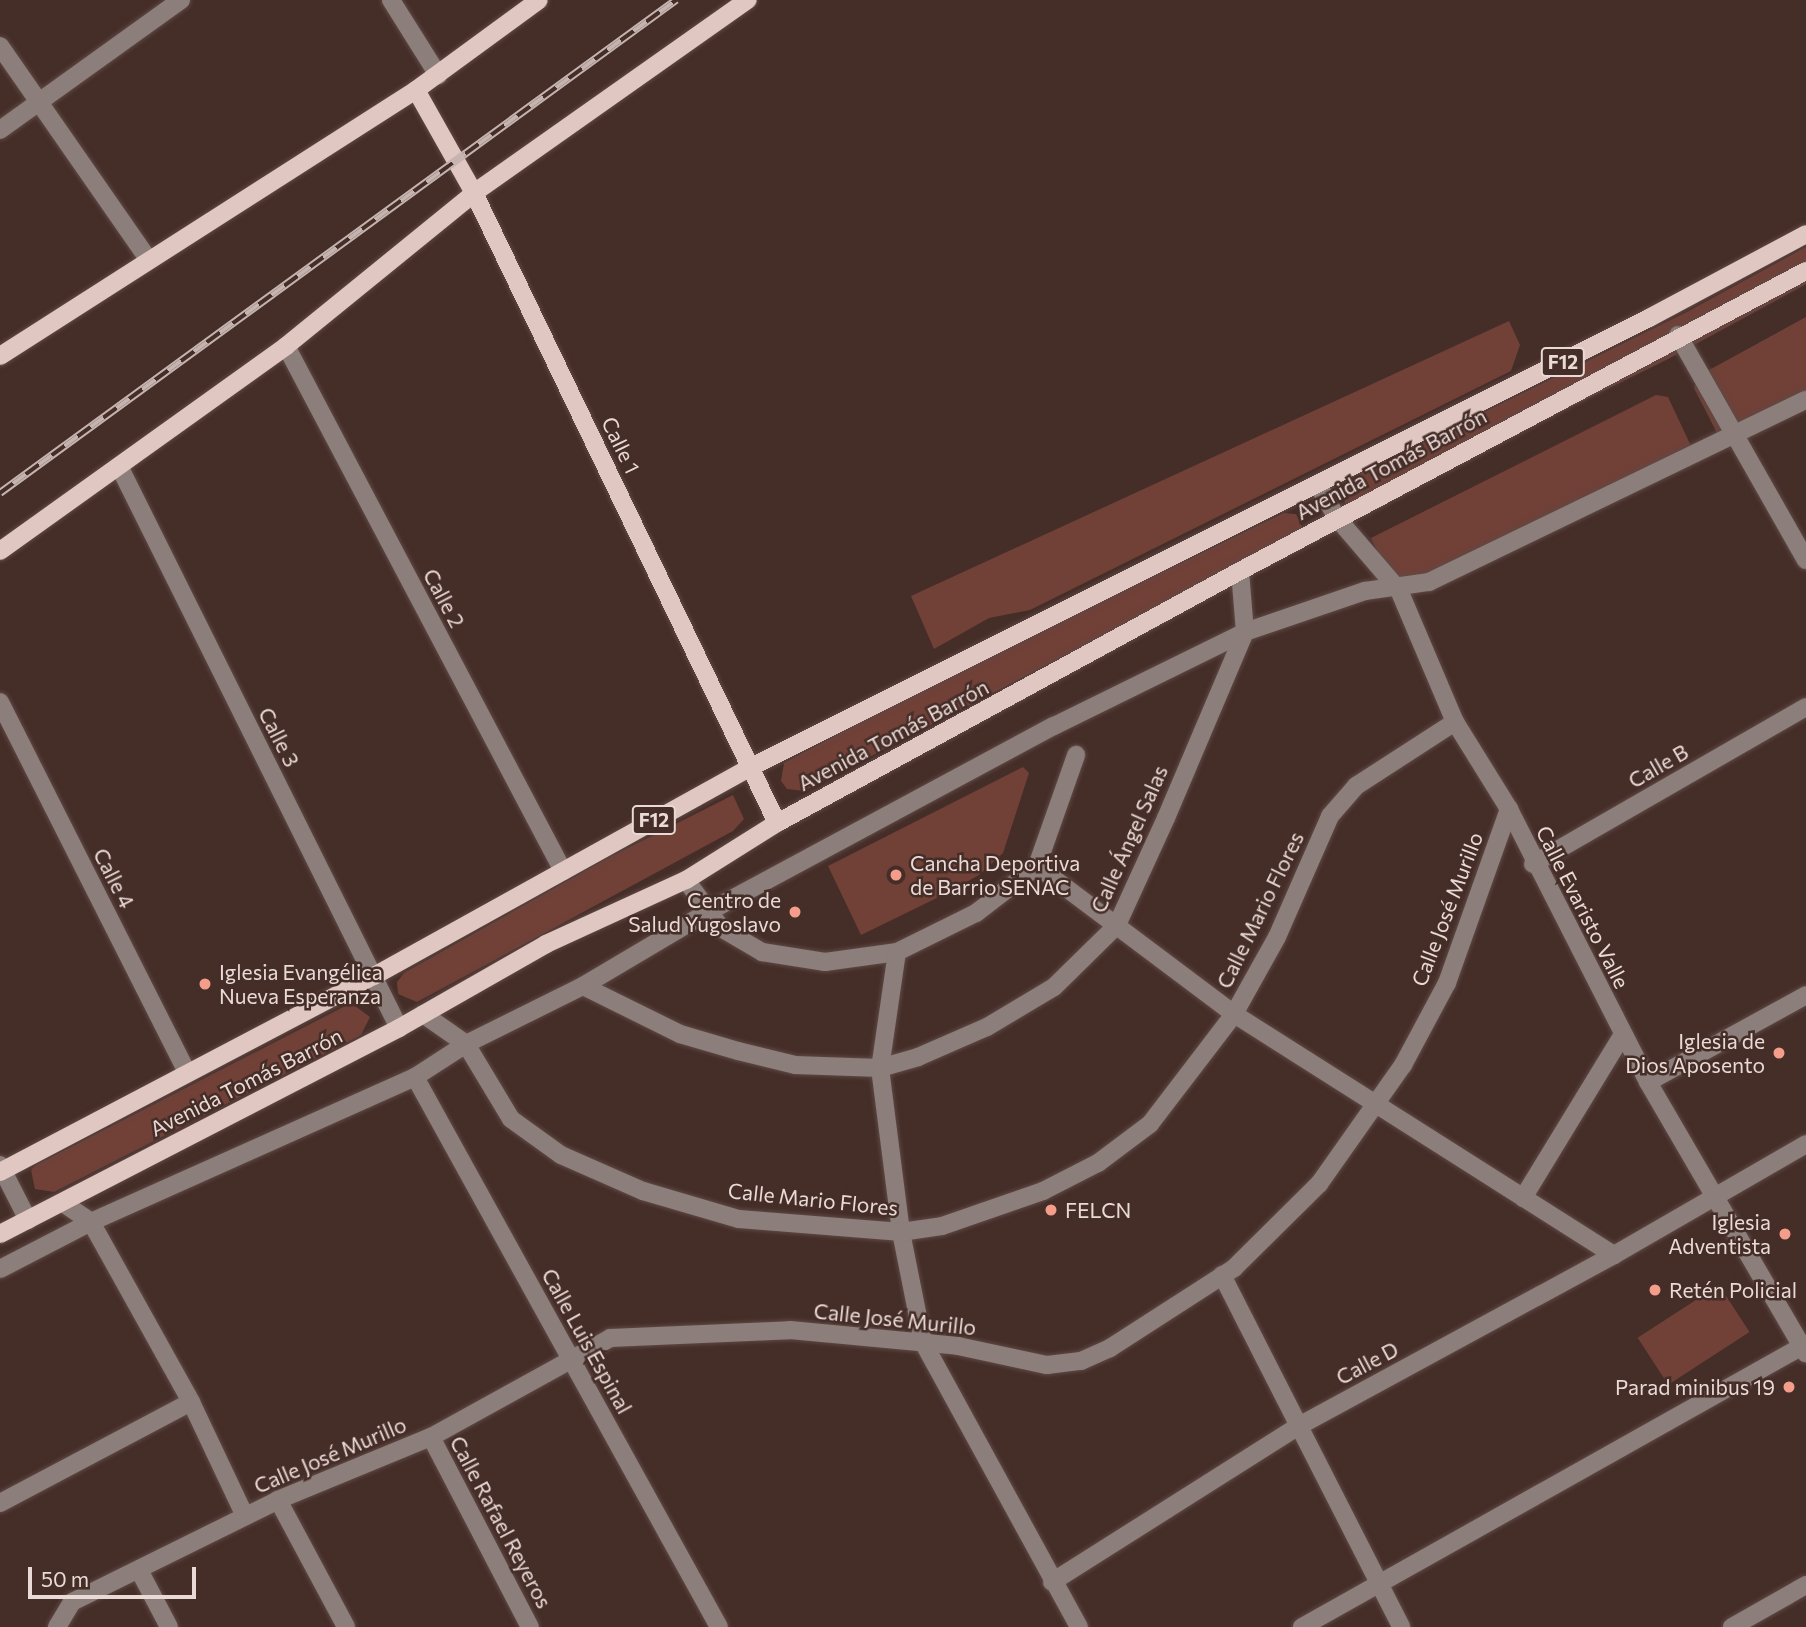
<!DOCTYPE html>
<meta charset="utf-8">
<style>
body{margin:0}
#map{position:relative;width:1806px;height:1627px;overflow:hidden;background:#452d28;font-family:Commissioner,sans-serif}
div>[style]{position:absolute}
.green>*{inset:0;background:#714138;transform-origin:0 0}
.roads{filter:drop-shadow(0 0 2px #5f4944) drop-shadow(0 0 2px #5f4944)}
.minor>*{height:18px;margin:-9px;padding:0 9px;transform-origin:9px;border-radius:9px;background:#8b7e7b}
.major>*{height:18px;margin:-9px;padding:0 9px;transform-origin:9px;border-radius:9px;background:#e1c7c1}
.rail>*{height:8px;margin-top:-4px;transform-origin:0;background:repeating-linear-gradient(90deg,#452d28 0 16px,#c5b3af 0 32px);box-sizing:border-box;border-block:2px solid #c5b3af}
.dots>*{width:19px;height:19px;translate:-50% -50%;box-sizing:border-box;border:4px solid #452d28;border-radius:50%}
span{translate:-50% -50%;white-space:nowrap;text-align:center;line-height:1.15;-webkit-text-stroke:5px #452d28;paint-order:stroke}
.shield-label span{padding:2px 5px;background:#452d28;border:2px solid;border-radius:5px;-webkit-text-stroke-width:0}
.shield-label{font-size:19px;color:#eadad6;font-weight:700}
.street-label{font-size:21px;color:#eadad6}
.poi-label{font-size:21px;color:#eadad6}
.left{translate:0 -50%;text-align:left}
.right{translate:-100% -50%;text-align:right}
.scale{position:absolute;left:28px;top:1567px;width:168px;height:32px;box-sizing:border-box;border:4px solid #eadad6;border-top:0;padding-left:9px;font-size:21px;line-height:24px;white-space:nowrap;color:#eadad6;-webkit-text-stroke:5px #452d28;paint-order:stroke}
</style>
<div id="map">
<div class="green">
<div style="clip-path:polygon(1806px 247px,1806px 284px,1668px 359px,1367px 507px,1345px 503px,1342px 494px,1347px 485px,1361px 473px,1687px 312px)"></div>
<div style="clip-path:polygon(1806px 317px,1806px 395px,1729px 433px,1717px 433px,1694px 388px,1700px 375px)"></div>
<div style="clip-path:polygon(1509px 321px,1520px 345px,1511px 371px,1030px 610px,989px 618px,934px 649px,911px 596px)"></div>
<div style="clip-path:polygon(1656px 395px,1668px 397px,1691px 446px,1689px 456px,1413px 593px,1398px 595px,1371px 538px)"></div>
<div style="clip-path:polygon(1284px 513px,1296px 514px,1304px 531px,804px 791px,787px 789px,781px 781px,784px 763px,941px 679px)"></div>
<div style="clip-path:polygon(1023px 767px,1029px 773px,1003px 853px,979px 875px,945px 894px,861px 935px,828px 866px)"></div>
<div style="clip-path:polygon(733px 795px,744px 819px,733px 831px,417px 1002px,398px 994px,397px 982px,404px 973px,606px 859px)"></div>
<div style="clip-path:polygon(351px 1003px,370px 1017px,361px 1035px,54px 1192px,35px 1189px,31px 1170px,36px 1165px)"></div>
<div style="left:1719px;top:1285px;width:56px;height:97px;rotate:57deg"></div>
</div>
<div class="roads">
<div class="minor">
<div style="left:391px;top:0;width:89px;rotate:57.9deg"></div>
<div style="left:0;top:46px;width:259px;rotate:55.2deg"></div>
<div style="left:0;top:130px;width:223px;rotate:-35.7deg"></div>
<div style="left:1678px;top:335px;width:259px;rotate:60.4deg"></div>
<div style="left:286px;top:346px;width:594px;rotate:62.18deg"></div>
<div style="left:119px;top:466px;width:628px;rotate:63.52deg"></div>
<div style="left:1318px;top:485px;width:38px;rotate:60deg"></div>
<div style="left:1337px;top:518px;width:95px;rotate:49.3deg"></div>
<div style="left:1399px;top:590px;width:143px;rotate:67deg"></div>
<div style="left:1455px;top:722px;width:102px;rotate:58.2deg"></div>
<div style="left:1509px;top:809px;width:306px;rotate:63deg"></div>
<div style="left:1648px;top:1082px;width:314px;rotate:59.8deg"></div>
<div style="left:0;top:702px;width:415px;rotate:63.2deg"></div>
<div style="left:1533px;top:864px;width:315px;rotate:-29.9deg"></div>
<div style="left:1037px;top:866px;width:246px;rotate:36.9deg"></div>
<div style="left:1234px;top:1014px;width:450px;rotate:32.4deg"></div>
<div style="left:686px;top:880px;width:59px;rotate:53.9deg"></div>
<div style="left:721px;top:928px;width:48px;rotate:30.3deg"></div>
<div style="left:762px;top:952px;width:64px;rotate:9deg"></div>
<div style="left:825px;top:962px;width:73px;rotate:-7.9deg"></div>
<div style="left:897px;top:952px;width:88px;rotate:-26.3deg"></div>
<div style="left:976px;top:913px;width:77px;rotate:-37.6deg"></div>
<div style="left:1037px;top:866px;width:118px;rotate:-70.6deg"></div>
<div style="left:897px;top:952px;width:117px;rotate:98.3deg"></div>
<div style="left:880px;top:1068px;width:165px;rotate:82.7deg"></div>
<div style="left:901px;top:1232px;width:112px;rotate:78.7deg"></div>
<div style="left:923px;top:1342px;width:325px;rotate:61.3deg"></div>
<div style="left:583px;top:986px;width:108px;rotate:26.3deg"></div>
<div style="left:680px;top:1034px;width:60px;rotate:16.3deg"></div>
<div style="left:738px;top:1051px;width:59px;rotate:13.8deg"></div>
<div style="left:795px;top:1065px;width:85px;rotate:2deg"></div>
<div style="left:880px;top:1068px;width:40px;rotate:-16deg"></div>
<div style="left:918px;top:1057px;width:75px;rotate:-23.5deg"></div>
<div style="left:987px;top:1027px;width:78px;rotate:-30.8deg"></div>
<div style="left:1054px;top:987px;width:88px;rotate:-44.5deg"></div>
<div style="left:1117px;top:925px;width:118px;rotate:-65.4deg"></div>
<div style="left:1166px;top:818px;width:202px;rotate:-67deg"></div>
<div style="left:1245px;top:632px;width:61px;rotate:-94.7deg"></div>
<div style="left:423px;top:1014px;width:52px;rotate:34.9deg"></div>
<div style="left:466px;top:1044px;width:87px;rotate:59deg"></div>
<div style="left:511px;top:1119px;width:62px;rotate:35.8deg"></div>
<div style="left:561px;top:1155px;width:90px;rotate:23.7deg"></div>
<div style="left:643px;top:1191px;width:100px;rotate:16.3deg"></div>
<div style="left:739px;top:1219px;width:163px;rotate:4.6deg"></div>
<div style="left:901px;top:1232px;width:41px;rotate:-8.3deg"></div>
<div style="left:942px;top:1226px;width:107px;rotate:-19.1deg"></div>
<div style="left:1043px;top:1191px;width:62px;rotate:-27deg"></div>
<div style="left:1098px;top:1163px;width:65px;rotate:-36.9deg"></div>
<div style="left:1150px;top:1124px;width:138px;rotate:-52.6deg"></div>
<div style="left:1234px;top:1014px;width:88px;rotate:-60.8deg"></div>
<div style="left:1277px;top:937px;width:132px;rotate:-66.3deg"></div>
<div style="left:1330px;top:816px;width:40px;rotate:-49deg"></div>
<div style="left:1356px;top:786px;width:118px;rotate:-32.9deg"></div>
<div style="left:415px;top:1077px;width:628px;rotate:61.07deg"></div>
<div style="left:1648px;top:1082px;width:180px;rotate:-28.8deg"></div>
<div style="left:0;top:1165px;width:62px;rotate:63deg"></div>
<div style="left:1523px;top:1198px;width:192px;rotate:-58.6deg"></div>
<div style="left:63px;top:1203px;width:34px;rotate:34deg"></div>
<div style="left:91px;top:1222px;width:206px;rotate:60.9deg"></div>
<div style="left:191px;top:1402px;width:126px;rotate:64.7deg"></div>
<div style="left:0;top:1269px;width:102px;rotate:-27.3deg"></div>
<div style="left:91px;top:1222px;width:355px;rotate:-24.1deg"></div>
<div style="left:415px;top:1077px;width:61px;rotate:-32.9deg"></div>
<div style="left:466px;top:1044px;width:131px;rotate:-26.4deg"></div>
<div style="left:583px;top:986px;width:143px;rotate:-30.7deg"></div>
<div style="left:706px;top:913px;width:395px;rotate:-28.3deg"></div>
<div style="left:1054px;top:726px;width:213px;rotate:-26.2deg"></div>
<div style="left:1245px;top:632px;width:127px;rotate:-18.9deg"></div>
<div style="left:1365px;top:591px;width:65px;rotate:-8deg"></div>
<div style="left:1429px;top:582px;width:419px;rotate:-25.8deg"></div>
<div style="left:1222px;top:1275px;width:395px;rotate:63deg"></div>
<div style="left:431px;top:1437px;width:214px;rotate:62.5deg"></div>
<div style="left:278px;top:1500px;width:144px;rotate:61.8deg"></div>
<div style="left:0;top:1503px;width:216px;rotate:-27.9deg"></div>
<div style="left:139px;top:1570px;width:64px;rotate:62.2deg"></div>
<div style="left:1052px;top:1582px;width:290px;rotate:-32.3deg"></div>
<div style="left:1297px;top:1427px;width:361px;rotate:-28.5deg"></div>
<div style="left:1614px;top:1255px;width:222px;rotate:-30deg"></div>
<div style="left:57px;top:1627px;width:29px;rotate:-59deg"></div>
<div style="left:72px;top:1602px;width:230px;rotate:-26.3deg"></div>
<div style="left:278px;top:1500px;width:165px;rotate:-22.4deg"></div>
<div style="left:431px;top:1437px;width:205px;rotate:-28.9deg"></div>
<div style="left:610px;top:1338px;width:180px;rotate:-2.5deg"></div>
<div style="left:790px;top:1330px;width:169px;rotate:5.4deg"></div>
<div style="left:958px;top:1346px;width:91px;rotate:12.1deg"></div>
<div style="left:1047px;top:1365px;width:34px;rotate:-7deg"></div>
<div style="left:1081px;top:1361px;width:32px;rotate:-24deg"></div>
<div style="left:1110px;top:1348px;width:148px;rotate:-32.8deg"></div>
<div style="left:1234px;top:1268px;width:120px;rotate:-44.7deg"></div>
<div style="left:1319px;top:1184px;width:146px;rotate:-54.8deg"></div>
<div style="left:1403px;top:1065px;width:93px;rotate:-61.8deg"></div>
<div style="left:1447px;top:983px;width:185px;rotate:-70.4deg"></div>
<div style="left:1302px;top:1627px;width:578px;rotate:-29.31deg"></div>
<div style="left:1732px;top:1627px;width:85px;rotate:-29.6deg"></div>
</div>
<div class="major">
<div style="left:416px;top:90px;width:118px;rotate:60.6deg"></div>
<div style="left:474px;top:193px;width:699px;rotate:64.31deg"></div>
<div style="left:0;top:356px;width:494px;rotate:-32.6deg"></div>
<div style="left:416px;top:90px;width:152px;rotate:-36.2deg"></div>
<div style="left:0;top:551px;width:352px;rotate:-35.6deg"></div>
<div style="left:286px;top:346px;width:242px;rotate:-39.1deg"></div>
<div style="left:474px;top:193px;width:335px;rotate:-35.2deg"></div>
<div style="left:0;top:1172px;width:422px;rotate:-27.7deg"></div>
<div style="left:374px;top:976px;width:431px;rotate:-29deg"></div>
<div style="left:751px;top:767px;width:1004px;rotate:-26.57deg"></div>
<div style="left:1649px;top:318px;width:178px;rotate:-28.1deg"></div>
<div style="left:0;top:1234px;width:449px;rotate:-27.3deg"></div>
<div style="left:399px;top:1028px;width:169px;rotate:-29.7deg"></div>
<div style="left:546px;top:944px;width:154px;rotate:-24.6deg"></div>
<div style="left:686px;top:880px;width:107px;rotate:-32.1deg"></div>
<div style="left:777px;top:823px;width:527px;rotate:-28.56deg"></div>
<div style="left:1240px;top:571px;width:641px;rotate:-27.93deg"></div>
</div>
</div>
<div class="rail">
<div style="left:0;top:493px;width:837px;rotate:-36.1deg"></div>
</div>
<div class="dots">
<div style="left:896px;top:875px;background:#f49d8b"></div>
<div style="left:795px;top:912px;background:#f49d8b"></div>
<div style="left:205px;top:984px;background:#f49d8b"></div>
<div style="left:1779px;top:1053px;background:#f49d8b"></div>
<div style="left:1051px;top:1210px;background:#f49d8b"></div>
<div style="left:1785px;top:1234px;background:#f49d8b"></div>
<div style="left:1655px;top:1290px;background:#f49d8b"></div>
<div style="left:1789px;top:1387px;background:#f49d8b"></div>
</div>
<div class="shield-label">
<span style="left:1563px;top:362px">F12</span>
<span style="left:654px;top:820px">F12</span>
</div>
<div class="street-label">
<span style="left:621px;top:445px;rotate:64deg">Calle 1</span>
<span style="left:1391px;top:464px;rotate:-28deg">Avenida Tomás Barrón</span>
<span style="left:444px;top:598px;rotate:62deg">Calle 2</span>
<span style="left:893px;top:735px;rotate:-28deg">Avenida Tomás Barrón</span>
<span style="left:279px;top:737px;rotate:63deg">Calle 3</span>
<span style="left:1658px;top:766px;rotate:-30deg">Calle B</span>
<span style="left:1129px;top:839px;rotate:-66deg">Calle Ángel Salas</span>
<span style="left:114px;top:878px;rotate:63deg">Calle 4</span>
<span style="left:1583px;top:907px;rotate:63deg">Calle Evaristo Valle</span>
<span style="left:1447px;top:909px;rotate:-69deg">Calle José Murillo</span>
<span style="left:1260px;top:910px;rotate:-64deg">Calle Mario Flores</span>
<span style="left:246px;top:1082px;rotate:-27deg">Avenida Tomás Barrón</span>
<span style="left:813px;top:1199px;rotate:6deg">Calle Mario Flores</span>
<span style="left:895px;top:1319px;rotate:6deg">Calle José Murillo</span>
<span style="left:587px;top:1341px;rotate:61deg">Calle Luis Espinal</span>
<span style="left:1367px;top:1363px;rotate:-28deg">Calle D</span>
<span style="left:330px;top:1455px;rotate:-23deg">Calle José Murillo</span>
<span style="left:501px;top:1522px;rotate:62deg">Calle Rafael Reyeros</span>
</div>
<div class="poi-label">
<span class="left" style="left:910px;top:875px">Cancha Deportiva<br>de Barrio SENAC</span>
<span class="right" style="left:781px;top:912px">Centro de<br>Salud Yugoslavo</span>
<span class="left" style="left:219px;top:984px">Iglesia Evangélica<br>Nueva Esperanza</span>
<span class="right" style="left:1765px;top:1053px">Iglesia de<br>Dios Aposento</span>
<span class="left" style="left:1065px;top:1210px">FELCN</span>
<span class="right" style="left:1771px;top:1234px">Iglesia<br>Adventista</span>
<span class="left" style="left:1669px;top:1290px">Retén Policial</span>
<span class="right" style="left:1775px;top:1387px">Parad minibus 19</span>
</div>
<div class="scale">50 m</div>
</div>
